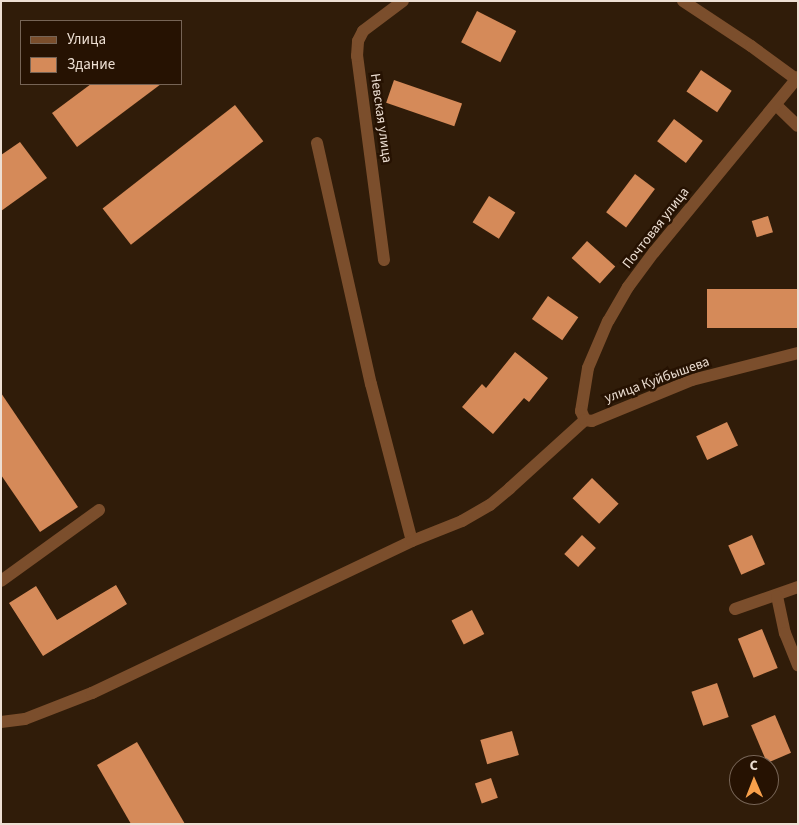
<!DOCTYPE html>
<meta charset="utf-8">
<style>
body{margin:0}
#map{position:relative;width:799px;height:825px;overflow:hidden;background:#301c09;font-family:"Source Sans 3",sans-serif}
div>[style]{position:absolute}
.building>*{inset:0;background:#d58a59;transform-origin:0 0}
.service>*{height:12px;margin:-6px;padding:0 6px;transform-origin:6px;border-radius:6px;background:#7b4e2c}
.minor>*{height:12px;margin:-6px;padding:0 6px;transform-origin:6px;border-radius:6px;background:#7b4e2c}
span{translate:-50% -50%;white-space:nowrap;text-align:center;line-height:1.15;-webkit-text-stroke:5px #261202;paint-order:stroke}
.street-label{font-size:14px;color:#eddfd3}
.frame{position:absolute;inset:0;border:2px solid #eddfd3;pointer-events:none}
.legend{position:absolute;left:20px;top:20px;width:162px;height:65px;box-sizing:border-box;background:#261202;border:1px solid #766456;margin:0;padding:6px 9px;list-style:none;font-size:15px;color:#eddfd3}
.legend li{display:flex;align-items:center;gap:10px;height:25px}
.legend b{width:25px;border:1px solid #766456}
.north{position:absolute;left:729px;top:755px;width:50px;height:50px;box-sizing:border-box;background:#261202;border:1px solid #766456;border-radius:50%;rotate:359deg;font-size:14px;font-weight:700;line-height:20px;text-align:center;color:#eddfd3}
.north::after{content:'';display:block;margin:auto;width:18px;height:22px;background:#f8a04b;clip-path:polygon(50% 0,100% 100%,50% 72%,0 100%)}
</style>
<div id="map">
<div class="building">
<div style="left:477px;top:11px;width:44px;height:35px;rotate:27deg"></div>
<div style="left:701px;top:70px;width:37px;height:26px;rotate:34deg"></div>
<div style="left:394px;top:80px;width:72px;height:24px;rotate:19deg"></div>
<div style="clip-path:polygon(91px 84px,161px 84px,77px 147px,52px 113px)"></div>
<div style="left:235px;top:105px;width:46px;height:168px;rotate:52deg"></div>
<div style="left:674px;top:119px;width:36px;height:28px;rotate:37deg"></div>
<div style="clip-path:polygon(20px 142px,47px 178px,1px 211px,1px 155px)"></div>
<div style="left:635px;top:174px;width:25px;height:48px;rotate:37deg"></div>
<div style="left:489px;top:196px;width:31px;height:31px;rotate:32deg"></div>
<div style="left:768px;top:216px;width:17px;height:17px;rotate:73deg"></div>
<div style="left:587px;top:241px;width:38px;height:23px;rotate:42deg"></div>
<div style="left:798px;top:289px;width:39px;height:91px;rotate:90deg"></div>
<div style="left:548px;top:296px;width:37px;height:28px;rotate:35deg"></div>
<div style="clip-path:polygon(515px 352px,548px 378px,529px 402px,524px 398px,493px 434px,462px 407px,482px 384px,486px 388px)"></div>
<div style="clip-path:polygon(1px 393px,78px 507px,40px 532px,1px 475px)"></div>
<div style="left:727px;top:422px;width:26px;height:34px;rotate:65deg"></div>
<div style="left:592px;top:478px;width:37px;height:28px;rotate:44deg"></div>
<div style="left:582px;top:535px;width:19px;height:26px;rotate:43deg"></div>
<div style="left:752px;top:535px;width:32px;height:26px;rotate:66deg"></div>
<div style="clip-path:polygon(116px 585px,127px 604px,43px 656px,9px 603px,36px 586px,57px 620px)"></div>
<div style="left:472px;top:610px;width:27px;height:23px;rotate:63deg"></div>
<div style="left:762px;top:629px;width:42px;height:26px;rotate:68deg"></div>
<div style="left:717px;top:683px;width:36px;height:27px;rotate:71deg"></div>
<div style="left:775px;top:715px;width:41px;height:26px;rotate:67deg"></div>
<div style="left:512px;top:731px;width:25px;height:33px;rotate:74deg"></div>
<div style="clip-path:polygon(137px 742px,185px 824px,131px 824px,97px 765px)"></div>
<div style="left:491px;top:778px;width:21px;height:17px;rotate:71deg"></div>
</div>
<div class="service">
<div style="left:683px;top:1px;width:82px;rotate:33.5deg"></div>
<div style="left:751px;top:46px;width:56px;rotate:36.3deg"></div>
<div style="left:776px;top:105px;width:30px;rotate:44deg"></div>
<div style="left:317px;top:143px;width:247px;rotate:77.4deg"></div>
<div style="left:371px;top:384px;width:162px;rotate:75.4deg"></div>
<div style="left:1px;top:581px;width:121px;rotate:-35.9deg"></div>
<div style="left:735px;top:609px;width:67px;rotate:-19.2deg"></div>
<div style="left:1px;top:722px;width:24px;rotate:-7deg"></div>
<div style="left:25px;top:719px;width:72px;rotate:-21.2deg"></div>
<div style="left:92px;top:693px;width:354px;rotate:-25.4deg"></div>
<div style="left:412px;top:541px;width:54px;rotate:-21.8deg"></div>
<div style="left:462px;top:521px;width:32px;rotate:-30deg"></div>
<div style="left:490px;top:505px;width:26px;rotate:-40deg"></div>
<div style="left:510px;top:488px;width:101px;rotate:-42.2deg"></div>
</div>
<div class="minor">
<div style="left:798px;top:77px;width:227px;rotate:129.4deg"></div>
<div style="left:654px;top:252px;width:44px;rotate:126.6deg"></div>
<div style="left:628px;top:287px;width:39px;rotate:120deg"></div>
<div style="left:608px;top:321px;width:51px;rotate:113.1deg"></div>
<div style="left:588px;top:368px;width:44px;rotate:99.2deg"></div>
<div style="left:581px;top:411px;width:10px;rotate:66deg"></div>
<div style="left:585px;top:420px;width:7px;rotate:8deg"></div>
<div style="left:592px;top:421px;width:108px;rotate:-22.3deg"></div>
<div style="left:692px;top:380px;width:109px;rotate:-14.3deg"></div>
<div style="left:384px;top:260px;width:206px;rotate:-97.5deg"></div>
<div style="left:357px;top:56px;width:15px;rotate:-86deg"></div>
<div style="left:358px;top:41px;width:11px;rotate:-63deg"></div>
<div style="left:363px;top:31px;width:50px;rotate:-36.9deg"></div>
<div style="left:777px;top:596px;width:38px;rotate:78deg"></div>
<div style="left:785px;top:633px;width:35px;rotate:68deg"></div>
</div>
<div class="street-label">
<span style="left:381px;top:118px;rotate:82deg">Невская улица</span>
<span style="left:656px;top:228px;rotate:-52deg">Почтовая улица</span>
<span style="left:657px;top:380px;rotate:-20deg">улица Куйбышева</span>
</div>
<div class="frame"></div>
<ul class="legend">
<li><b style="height:6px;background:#7b4e2c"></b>Улица</li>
<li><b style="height:14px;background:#d58a59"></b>Здание</li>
</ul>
<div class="north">С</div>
</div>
